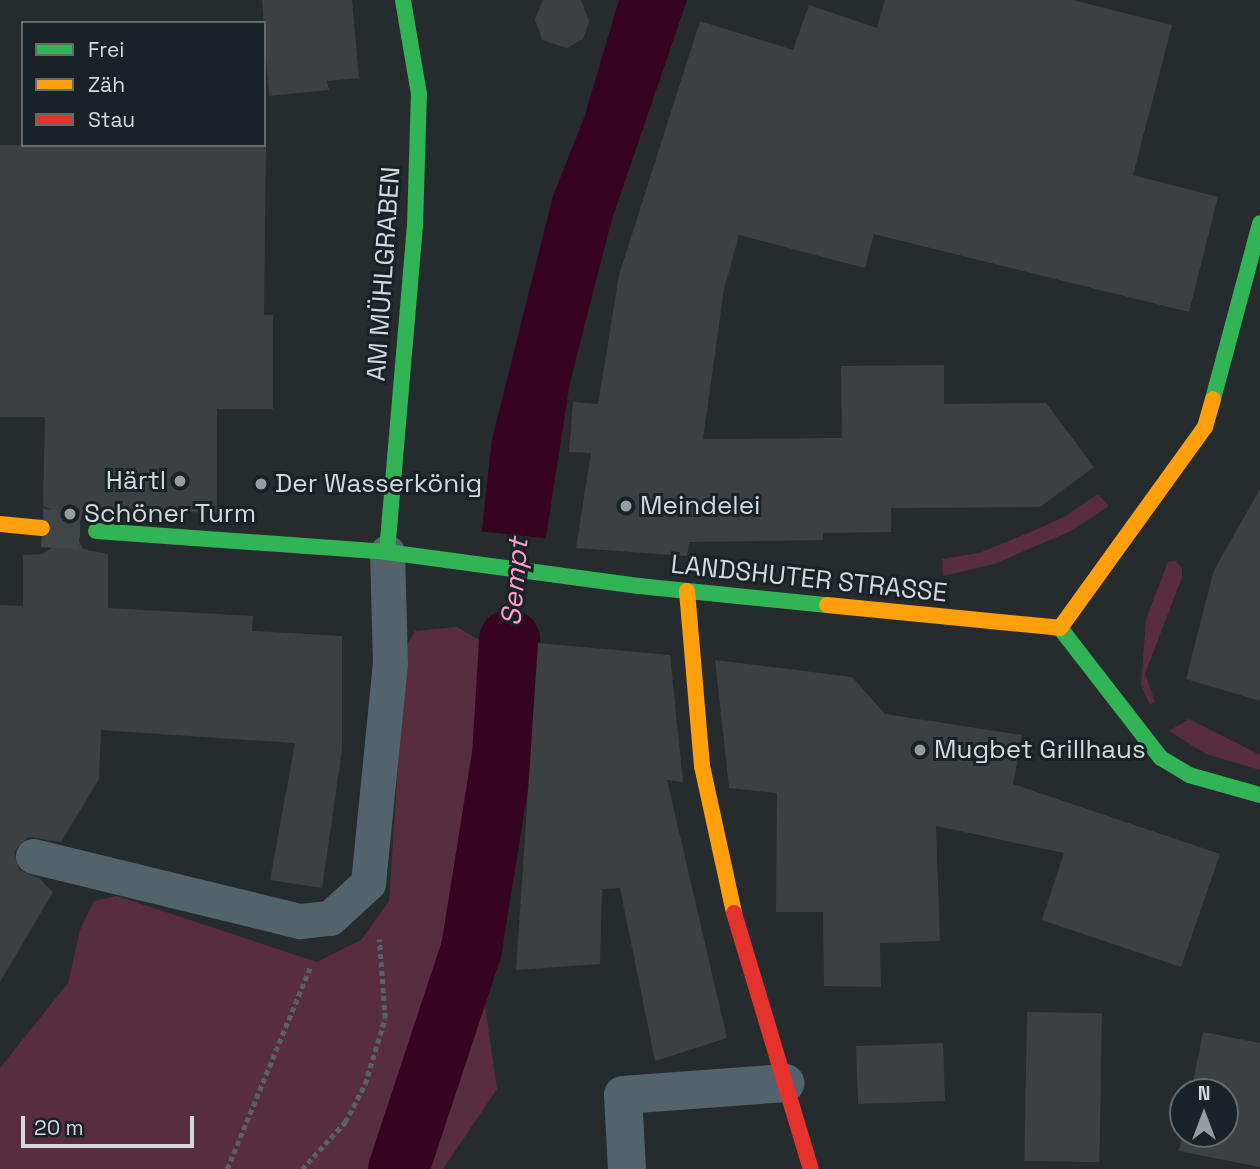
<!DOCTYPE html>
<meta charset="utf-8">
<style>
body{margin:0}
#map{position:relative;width:1260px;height:1169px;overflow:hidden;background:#262b2e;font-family:"Space Grotesk",sans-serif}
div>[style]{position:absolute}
.green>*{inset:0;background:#582d3f}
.water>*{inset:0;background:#37041f}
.pier>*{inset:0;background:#262b2e}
.canal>*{height:61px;margin:-30.5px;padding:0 30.5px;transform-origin:30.5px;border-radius:30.5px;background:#37041f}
.building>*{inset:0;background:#3c4042;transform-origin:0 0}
.secondary-tunnel>*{height:38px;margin-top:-19px;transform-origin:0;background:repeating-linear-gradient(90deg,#404548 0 38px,transparent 0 57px)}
.path>*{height:4.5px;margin-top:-2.25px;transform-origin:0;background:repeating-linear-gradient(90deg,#576268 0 5px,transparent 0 8.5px)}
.lane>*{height:35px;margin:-17.5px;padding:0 17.5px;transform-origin:17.5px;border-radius:17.5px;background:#53636b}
.street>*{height:38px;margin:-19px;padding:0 19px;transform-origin:19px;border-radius:19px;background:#53636b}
.fast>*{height:16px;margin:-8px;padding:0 8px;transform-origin:8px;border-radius:8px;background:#30b455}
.slow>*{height:16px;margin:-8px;padding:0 8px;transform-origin:8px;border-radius:8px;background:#ff9f0a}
.jam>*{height:16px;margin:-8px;padding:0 8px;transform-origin:8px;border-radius:8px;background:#e5322d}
.dots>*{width:19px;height:19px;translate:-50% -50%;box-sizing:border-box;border:4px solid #192227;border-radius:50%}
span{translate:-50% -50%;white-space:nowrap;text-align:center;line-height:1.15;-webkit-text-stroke:6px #192227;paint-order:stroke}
.street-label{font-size:26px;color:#d3d9dc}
.poi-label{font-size:26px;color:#d3d9dc}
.right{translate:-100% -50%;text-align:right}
.left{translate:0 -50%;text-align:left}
.water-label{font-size:28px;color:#ff9dc2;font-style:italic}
.legend{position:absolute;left:21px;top:21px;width:245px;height:126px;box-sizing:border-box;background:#192227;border:2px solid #636b6f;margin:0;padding:9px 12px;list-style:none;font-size:21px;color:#d3d9dc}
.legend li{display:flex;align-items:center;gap:14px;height:35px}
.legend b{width:35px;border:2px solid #636b6f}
.north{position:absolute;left:1169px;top:1078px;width:70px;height:70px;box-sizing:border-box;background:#192227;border:2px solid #636b6f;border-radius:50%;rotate:0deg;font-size:19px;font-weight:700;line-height:28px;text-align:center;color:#d3d9dc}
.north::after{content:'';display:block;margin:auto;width:24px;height:32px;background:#969c9f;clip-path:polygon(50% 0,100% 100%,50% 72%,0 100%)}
.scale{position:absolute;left:21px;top:1116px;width:173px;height:32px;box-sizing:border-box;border:4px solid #d3d9dc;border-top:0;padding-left:9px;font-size:21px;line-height:24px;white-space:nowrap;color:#d3d9dc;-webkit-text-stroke:5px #192227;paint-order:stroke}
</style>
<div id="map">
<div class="green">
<div style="clip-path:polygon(1098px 494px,1109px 506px,1071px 531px,994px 564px,943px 576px,942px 559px,979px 553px,1026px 534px,1064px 517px)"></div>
<div style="clip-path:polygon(1175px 561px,1182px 568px,1182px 577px,1145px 674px,1155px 702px,1150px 705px,1141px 685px,1146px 619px,1168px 562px)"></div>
<div style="clip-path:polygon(457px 627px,484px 643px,464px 862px,497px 1089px,443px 1169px,0 1169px,0 1068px,68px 983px,80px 930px,94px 901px,117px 896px,317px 962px,361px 940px,389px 901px,406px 647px,415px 631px)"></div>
<div style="clip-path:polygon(1189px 719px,1260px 755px,1260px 770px,1206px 754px,1169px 731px)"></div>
</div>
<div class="water">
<div style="clip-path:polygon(619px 0,687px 0,612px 219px,570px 382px,521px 698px,501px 724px,493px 706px,492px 635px,474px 601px,492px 439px,553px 196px,584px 118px)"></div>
</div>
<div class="pier">
<div style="clip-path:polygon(478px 531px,551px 539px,536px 630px,482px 623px,471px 601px)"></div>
</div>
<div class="canal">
<div style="left:398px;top:1169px;width:233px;rotate:-71.7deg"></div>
<div style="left:471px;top:948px;width:195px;rotate:-80.9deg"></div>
<div style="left:502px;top:755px;width:116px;rotate:-86.5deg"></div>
</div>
<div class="building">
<div style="clip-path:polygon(262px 0,352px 0,359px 78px,327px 81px,329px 90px,269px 96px)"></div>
<div style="clip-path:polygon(543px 0,581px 0,589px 21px,583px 39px,567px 48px,542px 40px,535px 19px)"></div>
<div style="clip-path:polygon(885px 0,1073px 0,1172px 25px,1133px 175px,1218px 197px,1189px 312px,874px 234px,865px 268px,739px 235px,724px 289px,703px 439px,842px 438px,841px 366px,944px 365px,944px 404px,1046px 403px,1094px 467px,1040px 507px,891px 508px,891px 532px,823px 533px,823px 540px,689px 542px,687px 556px,576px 548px,591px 453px,569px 452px,573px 402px,598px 404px,619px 275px,700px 21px,793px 50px,809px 5px,877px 28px)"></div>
<div style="clip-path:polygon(0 145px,266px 145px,264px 315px,273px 315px,273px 409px,217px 409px,217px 513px,97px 509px,78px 518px,74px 530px,83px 549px,108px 554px,108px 608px,253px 616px,252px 631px,342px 636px,342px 749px,322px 888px,270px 880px,295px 743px,101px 730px,99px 779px,61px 842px,28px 837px,14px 851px,19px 870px,39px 878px,53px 892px,0 982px,0 605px,23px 606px,23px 555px,42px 554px,52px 548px,64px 529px,55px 511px,43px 506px,45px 417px,0 417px)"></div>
<div style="clip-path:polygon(1260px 489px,1260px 701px,1186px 679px,1214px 570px)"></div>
<div style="clip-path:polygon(538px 643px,670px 655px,683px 782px,667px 780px,727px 1038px,655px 1061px,620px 888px,602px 889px,600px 964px,516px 970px)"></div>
<div style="clip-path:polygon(715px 660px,852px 677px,885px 714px,1022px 735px,1013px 784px,1220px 854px,1181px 967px,1042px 920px,1064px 853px,936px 826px,940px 941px,880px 943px,881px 987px,824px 986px,823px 912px,776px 912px,777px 793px,729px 788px)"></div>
<div style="left:1027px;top:1012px;width:75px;height:149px;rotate:1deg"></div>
<div style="clip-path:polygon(1203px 1032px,1260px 1043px,1260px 1167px,1179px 1151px,1183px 1132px,1225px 1134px,1225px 1092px,1191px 1092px)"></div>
<div style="left:943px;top:1043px;width:58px;height:87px;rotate:88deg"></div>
</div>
<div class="secondary-tunnel">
<div style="left:42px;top:528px;width:54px;rotate:3.2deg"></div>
</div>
<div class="path">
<div style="left:227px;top:1169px;width:217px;rotate:-67.6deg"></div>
<div style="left:302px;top:1169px;width:64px;rotate:-47.5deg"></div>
<div style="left:345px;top:1122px;width:43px;rotate:-62.2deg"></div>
<div style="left:365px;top:1084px;width:69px;rotate:-73.1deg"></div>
<div style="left:385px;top:1018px;width:79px;rotate:-94.3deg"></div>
</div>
<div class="lane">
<div style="left:33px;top:856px;width:275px;rotate:13.7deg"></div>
<div style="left:300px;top:921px;width:30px;rotate:-6deg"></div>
<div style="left:330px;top:918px;width:52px;rotate:-42.6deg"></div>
<div style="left:368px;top:883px;width:220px;rotate:-84.3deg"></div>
<div style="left:390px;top:664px;width:112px;rotate:-91.5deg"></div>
</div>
<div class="street">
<div style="left:627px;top:1169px;width:74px;rotate:-93.1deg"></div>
<div style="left:623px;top:1095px;width:163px;rotate:-4.2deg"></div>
</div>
<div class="fast">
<div style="left:1213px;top:399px;width:182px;rotate:-75deg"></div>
<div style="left:96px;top:531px;width:292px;rotate:4.1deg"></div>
<div style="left:387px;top:552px;width:254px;rotate:7.7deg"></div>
<div style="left:639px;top:586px;width:189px;rotate:5.8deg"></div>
<div style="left:387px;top:552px;width:327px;rotate:-85.1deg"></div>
<div style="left:415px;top:226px;width:132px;rotate:-88.3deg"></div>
<div style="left:419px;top:94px;width:95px;rotate:-99.7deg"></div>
<div style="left:1060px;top:628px;width:165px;rotate:52.2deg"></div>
<div style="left:1161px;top:758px;width:33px;rotate:31deg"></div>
<div style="left:1189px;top:775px;width:74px;rotate:15.7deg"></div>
</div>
<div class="slow">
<div style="left:0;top:524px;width:42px;rotate:5.4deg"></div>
<div style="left:687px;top:591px;width:176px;rotate:85.1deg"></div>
<div style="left:702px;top:766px;width:150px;rotate:77.7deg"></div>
<div style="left:827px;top:605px;width:234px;rotate:5.6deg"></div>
<div style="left:1060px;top:628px;width:248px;rotate:-54.2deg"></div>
<div style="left:1205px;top:427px;width:29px;rotate:-74deg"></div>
</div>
<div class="jam">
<div style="left:734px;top:913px;width:267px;rotate:73.3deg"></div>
</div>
<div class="dots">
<div style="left:180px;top:481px;background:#969c9f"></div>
<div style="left:261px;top:484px;background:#969c9f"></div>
<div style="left:626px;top:506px;background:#969c9f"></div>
<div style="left:70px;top:514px;background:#969c9f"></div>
<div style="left:920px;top:750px;background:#969c9f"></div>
</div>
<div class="street-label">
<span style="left:384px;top:274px;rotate:-86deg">AM MÜHLGRABEN</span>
<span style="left:809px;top:579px;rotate:6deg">LANDSHUTER STRASSE</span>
</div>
<div class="poi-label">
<span class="right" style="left:166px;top:481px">Härtl</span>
<span class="left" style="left:275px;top:484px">Der Wasserkönig</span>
<span class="left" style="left:640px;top:506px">Meindelei</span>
<span class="left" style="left:84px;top:514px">Schöner Turm</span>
<span class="left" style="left:934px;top:750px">Mugbet Grillhaus</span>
</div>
<div class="water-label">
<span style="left:514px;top:582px;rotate:-85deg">Sempt</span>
</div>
<ul class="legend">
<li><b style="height:9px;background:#30b455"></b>Frei</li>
<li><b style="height:9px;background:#ff9f0a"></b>Zäh</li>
<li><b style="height:9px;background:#e5322d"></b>Stau</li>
</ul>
<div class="north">N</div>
<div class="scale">20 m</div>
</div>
